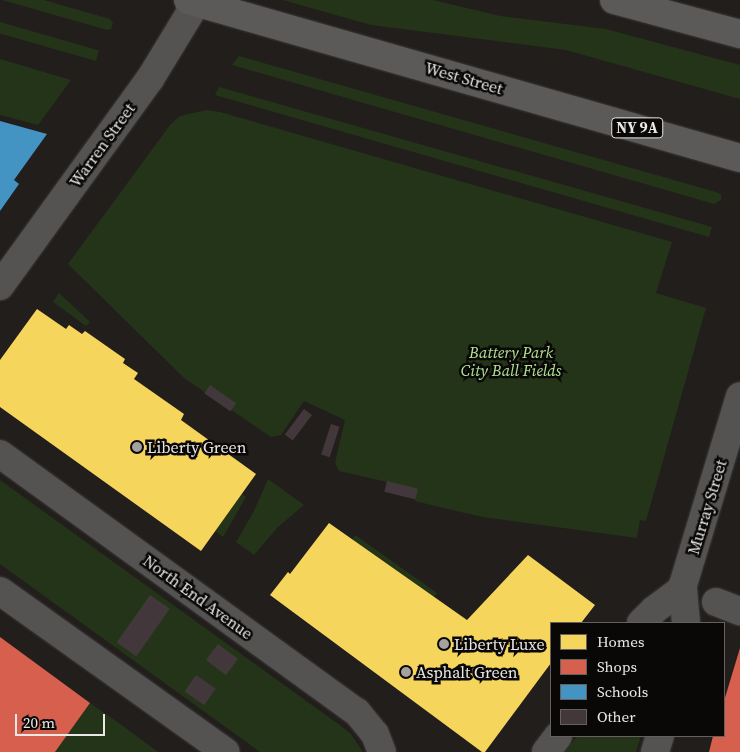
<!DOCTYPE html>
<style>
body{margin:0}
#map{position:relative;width:740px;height:752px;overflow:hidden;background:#211e1c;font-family:"Source Serif 4",serif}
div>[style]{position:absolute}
.green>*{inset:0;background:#243419;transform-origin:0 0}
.homes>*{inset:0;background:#f6d55c}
.shops>*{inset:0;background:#d6604d}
.schools>*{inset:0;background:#4393c3}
.building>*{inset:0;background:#42383b;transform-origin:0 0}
.roads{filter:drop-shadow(0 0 1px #3c3a39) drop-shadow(0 0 1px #3c3a39)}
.minor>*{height:28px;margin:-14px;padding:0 14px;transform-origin:14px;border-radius:14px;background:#545352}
.highway>*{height:28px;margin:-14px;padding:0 14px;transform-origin:14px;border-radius:14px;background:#5c5a58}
.dots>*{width:14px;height:14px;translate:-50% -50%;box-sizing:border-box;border:2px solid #0a0807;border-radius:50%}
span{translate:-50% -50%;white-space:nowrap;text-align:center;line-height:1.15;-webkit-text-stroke:5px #0a0807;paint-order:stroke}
.shield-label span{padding:1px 4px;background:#0a0807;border:1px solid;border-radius:4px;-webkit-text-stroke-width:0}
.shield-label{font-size:15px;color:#eae7e5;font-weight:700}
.street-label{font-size:16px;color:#eae7e5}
.park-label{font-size:16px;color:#b1e394;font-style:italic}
.poi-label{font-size:16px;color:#eae7e5}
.left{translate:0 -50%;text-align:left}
.legend{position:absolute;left:550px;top:622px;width:175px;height:115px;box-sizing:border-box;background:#0a0807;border:1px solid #646160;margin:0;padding:6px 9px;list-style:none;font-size:15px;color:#eae7e5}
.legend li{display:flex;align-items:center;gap:10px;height:25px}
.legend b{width:25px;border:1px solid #646160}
.scale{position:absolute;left:15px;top:714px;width:90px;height:22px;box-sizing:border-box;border:2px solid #eae7e5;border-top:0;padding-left:6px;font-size:15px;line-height:18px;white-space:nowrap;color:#eae7e5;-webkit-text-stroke:4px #0a0807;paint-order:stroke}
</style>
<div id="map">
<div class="green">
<div style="clip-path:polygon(2px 0,44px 0,110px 19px,113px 23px,111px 29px,107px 30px)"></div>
<div style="clip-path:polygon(283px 0,433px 0,500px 16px,606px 29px,740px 65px,740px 99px,566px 50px,371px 25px)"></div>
<div style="left:0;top:22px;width:103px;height:11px;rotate:16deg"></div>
<div style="clip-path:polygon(239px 56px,716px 192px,721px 194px,721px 200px,714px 204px,683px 195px,232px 65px)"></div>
<div style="clip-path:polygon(0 59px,71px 80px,38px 125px,0 115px)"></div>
<div style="clip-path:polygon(219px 87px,712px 227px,709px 237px,215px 95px)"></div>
<div style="clip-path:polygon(207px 110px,220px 112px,672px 242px,656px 293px,706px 308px,646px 521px,640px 520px,637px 538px,483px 517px,456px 511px,415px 501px,418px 489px,339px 471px,335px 463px,345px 420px,304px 401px,281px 435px,271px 437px,184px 378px,68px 264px,170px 125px,180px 116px)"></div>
<div style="clip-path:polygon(59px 293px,90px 322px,86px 326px,53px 302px)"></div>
<div style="clip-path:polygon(268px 479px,304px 505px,278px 527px,254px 555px,236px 542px,254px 511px)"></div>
<div style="clip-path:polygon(0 480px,341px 726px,351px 734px,363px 752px,260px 752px,0 564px)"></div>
<div style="clip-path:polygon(242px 494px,246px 497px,223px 537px,215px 531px)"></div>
<div style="clip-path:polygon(355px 535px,437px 593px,434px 597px,352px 540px)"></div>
<div style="clip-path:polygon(90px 703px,123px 726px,158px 752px,55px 752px)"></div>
<div style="clip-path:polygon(577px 736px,641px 736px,636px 752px,565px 752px)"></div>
</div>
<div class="homes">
<div style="clip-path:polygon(37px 309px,66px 329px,69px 325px,82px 334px,85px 331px,125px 359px,123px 363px,138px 373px,134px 379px,184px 414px,181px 420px,256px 474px,201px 551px,0 407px,0 360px)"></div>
<div style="clip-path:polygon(329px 523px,467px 620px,528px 555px,595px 605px,581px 623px,551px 623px,551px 663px,485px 752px,482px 752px,270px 595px,288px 572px,290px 574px)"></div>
</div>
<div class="shops">
<div style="clip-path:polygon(0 637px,90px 703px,55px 752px,0 752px)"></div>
<div style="clip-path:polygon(740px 648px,740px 752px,709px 752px,713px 736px,724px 736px,724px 701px)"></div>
</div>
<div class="schools">
<div style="clip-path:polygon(0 121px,47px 134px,14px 180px,19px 184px,0 211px)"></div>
</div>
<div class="building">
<div style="left:210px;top:385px;width:32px;height:10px;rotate:35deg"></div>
<div style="left:304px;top:409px;width:10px;height:32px;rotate:37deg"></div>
<div style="left:331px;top:424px;width:9px;height:32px;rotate:18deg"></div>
<div style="left:387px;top:481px;width:32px;height:11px;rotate:14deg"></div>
<div style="left:150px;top:595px;width:24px;height:58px;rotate:35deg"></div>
<div style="left:218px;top:644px;width:25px;height:20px;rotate:37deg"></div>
<div style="left:196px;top:675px;width:24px;height:20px;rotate:35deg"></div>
</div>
<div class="roads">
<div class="minor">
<div style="left:0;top:286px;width:256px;rotate:-54.1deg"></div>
<div style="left:150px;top:79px;width:92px;rotate:-58.7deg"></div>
<div style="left:0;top:454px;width:440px;rotate:35.9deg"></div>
<div style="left:357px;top:712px;width:28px;rotate:51deg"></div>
<div style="left:375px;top:734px;width:19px;rotate:69deg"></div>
<div style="left:0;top:591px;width:277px;rotate:35.5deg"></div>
<div style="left:716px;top:602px;width:26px;rotate:21deg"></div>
<div style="left:641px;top:623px;width:18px;rotate:-45deg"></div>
<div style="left:654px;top:610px;width:36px;rotate:-37deg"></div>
<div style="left:686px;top:623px;width:38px;rotate:-95deg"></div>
<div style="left:683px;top:585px;width:197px;rotate:-73.2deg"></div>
<div style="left:546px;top:752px;width:20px;rotate:-53deg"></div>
<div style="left:655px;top:752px;width:17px;rotate:-73deg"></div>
</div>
<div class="highway">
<div style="left:188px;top:0;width:574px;rotate:15.97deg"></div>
<div style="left:614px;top:0;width:131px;rotate:15.1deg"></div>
</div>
</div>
<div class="dots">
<div style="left:137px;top:447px;background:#a4a19f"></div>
<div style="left:444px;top:644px;background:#a4a19f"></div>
<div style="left:406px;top:672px;background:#a4a19f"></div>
</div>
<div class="shield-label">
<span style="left:637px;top:128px">NY 9A</span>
</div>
<div class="street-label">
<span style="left:464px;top:78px;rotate:16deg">West Street</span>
<span style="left:102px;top:145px;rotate:-54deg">Warren Street</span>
<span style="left:707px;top:507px;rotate:-73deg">Murray Street</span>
<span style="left:198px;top:597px;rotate:36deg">North End Avenue</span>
</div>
<div class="park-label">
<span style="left:511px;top:361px">Battery Park<br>City Ball Fields</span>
</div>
<div class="poi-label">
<span class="left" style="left:147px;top:447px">Liberty Green</span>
<span class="left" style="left:454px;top:644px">Liberty Luxe</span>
<span class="left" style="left:416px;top:672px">Asphalt Green</span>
</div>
<ul class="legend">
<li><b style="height:14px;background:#f6d55c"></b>Homes</li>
<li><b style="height:14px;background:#d6604d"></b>Shops</li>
<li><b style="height:14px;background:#4393c3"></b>Schools</li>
<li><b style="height:14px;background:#42383b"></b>Other</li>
</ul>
<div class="scale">20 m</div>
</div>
